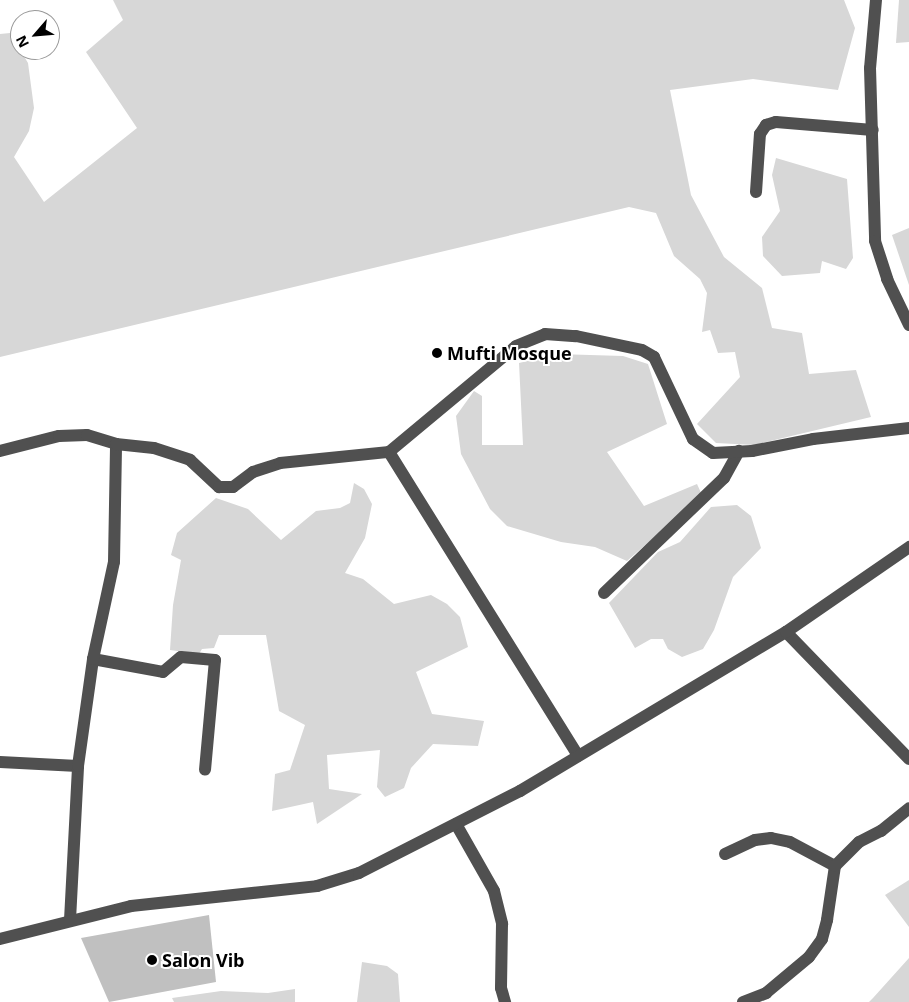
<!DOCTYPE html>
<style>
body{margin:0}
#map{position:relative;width:909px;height:1002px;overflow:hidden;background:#fff;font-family:"Open Sans",sans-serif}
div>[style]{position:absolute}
.green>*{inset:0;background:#d7d7d7}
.building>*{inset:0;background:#c0c0c0}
.minor>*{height:12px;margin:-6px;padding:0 6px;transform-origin:6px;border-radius:6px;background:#505050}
.dots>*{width:14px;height:14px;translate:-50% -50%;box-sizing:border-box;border:2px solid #fff;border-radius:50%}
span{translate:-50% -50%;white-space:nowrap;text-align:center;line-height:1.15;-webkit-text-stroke:4px #fff;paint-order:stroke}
.poi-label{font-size:18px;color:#000;font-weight:700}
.left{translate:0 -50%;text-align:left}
.north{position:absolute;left:10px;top:10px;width:50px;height:50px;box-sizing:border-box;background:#fff;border:1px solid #999;border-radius:50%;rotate:243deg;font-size:14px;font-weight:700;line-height:20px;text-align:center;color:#000}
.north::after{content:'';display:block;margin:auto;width:18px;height:22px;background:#000;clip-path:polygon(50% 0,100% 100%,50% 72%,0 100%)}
</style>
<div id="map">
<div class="green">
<div style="clip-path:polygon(113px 0,844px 0,855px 28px,838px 90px,753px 79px,670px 90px,691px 195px,724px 257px,762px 288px,772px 328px,802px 333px,809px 374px,856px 370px,871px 417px,754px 445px,716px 443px,697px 424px,740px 377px,735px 352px,718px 353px,710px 330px,702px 332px,707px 293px,700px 279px,674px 256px,656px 213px,629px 207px,0 357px,0 34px,10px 33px,28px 63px,34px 108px,29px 131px,14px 157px,44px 202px,137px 128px,86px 52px,123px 20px)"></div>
<div style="clip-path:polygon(899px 0,909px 0,909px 42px,896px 43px)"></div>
<div style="clip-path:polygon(776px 158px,847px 179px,853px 258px,846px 269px,822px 261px,820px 273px,782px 276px,763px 256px,762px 237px,780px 211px,772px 175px)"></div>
<div style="clip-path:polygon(909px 228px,909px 285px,892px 235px)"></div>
<div style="clip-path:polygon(557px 354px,623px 356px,648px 364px,667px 424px,607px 452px,644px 506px,697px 484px,702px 495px,627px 561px,595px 547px,561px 542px,507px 526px,490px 509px,461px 454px,456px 416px,474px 391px,482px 396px,482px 445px,523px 445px,519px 363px)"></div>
<div style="clip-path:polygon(354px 483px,364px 489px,372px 504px,365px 538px,345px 573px,363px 579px,394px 604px,431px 595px,447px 604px,460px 617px,468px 647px,416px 672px,432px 714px,484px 721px,478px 746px,433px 744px,411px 768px,404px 788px,385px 797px,377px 787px,380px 750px,327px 755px,329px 789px,362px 794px,317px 824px,313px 802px,272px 811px,275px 774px,290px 770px,305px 725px,279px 711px,266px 635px,219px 635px,214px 648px,202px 649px,199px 654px,170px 650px,173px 605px,181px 560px,171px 555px,177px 533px,216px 498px,248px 509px,281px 540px,316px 511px,340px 508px,350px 503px)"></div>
<div style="clip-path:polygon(737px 505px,751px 516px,761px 548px,733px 577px,714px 630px,703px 649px,682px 657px,668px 649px,663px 639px,651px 639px,635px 648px,609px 603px,658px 552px,680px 542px,711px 507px)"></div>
<div style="clip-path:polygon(909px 880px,909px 927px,885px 895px)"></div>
<div style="clip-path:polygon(909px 958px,909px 1002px,869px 1002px,873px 998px)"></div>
<div style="clip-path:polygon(362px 962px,387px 966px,398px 974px,400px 1002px,357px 1002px)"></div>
<div style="clip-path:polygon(295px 989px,295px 1002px,174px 1002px,172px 998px,221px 991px,268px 993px)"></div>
</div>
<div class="building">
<div style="clip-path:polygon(209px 915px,216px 982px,109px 1002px,81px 938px)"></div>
</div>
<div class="minor">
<div style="left:876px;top:0;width:68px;rotate:95deg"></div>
<div style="left:870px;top:68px;width:173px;rotate:88.3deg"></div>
<div style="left:875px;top:241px;width:40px;rotate:72deg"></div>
<div style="left:887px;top:279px;width:51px;rotate:64.4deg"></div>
<div style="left:756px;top:192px;width:58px;rotate:-86.1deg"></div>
<div style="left:760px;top:134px;width:11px;rotate:-56deg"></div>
<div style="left:766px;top:125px;width:10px;rotate:-17deg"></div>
<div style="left:776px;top:122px;width:97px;rotate:4.7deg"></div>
<div style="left:0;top:451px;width:61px;rotate:-14.3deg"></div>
<div style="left:59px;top:436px;width:28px;rotate:-2deg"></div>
<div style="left:87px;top:435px;width:30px;rotate:17deg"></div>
<div style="left:389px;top:452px;width:358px;rotate:58.1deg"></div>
<div style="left:604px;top:593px;width:166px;rotate:-43.8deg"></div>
<div style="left:724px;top:478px;width:31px;rotate:-61deg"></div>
<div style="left:786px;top:632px;width:177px;rotate:45.9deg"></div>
<div style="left:93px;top:659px;width:71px;rotate:10.5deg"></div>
<div style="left:163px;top:672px;width:23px;rotate:-40deg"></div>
<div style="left:181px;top:657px;width:34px;rotate:5deg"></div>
<div style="left:215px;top:660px;width:110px;rotate:95.2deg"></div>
<div style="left:0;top:762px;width:78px;rotate:2.9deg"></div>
<div style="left:456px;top:824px;width:77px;rotate:60.4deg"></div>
<div style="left:494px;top:891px;width:34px;rotate:76deg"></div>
<div style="left:502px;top:924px;width:64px;rotate:90.9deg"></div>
<div style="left:501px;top:988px;width:15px;rotate:74deg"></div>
<div style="left:725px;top:854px;width:33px;rotate:-25deg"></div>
<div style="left:755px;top:840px;width:16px;rotate:-7deg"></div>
<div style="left:771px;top:838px;width:19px;rotate:12deg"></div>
<div style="left:790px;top:842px;width:51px;rotate:28.1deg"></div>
<div style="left:70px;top:920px;width:154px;rotate:-87deg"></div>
<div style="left:78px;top:766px;width:108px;rotate:-82deg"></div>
<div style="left:93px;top:659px;width:99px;rotate:-77.8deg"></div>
<div style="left:114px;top:562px;width:118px;rotate:-89deg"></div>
<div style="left:116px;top:444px;width:38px;rotate:6deg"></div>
<div style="left:154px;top:448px;width:38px;rotate:18deg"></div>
<div style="left:190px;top:460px;width:40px;rotate:43deg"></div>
<div style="left:219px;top:487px;width:14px"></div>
<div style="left:233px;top:487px;width:25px;rotate:-37deg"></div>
<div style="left:253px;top:472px;width:28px;rotate:-18deg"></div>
<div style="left:280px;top:463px;width:110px;rotate:-5.8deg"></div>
<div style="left:389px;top:452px;width:165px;rotate:-39.8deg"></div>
<div style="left:516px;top:346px;width:31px;rotate:-22deg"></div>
<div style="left:545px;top:334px;width:31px;rotate:4deg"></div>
<div style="left:576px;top:336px;width:67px;rotate:12deg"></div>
<div style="left:642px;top:350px;width:14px;rotate:30deg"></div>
<div style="left:654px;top:357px;width:91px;rotate:64.6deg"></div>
<div style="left:693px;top:439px;width:24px;rotate:35deg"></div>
<div style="left:713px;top:453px;width:39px;rotate:-3deg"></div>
<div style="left:752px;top:451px;width:62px;rotate:-11.1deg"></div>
<div style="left:813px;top:439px;width:97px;rotate:-6.5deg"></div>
<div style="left:0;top:939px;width:135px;rotate:-14.1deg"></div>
<div style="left:131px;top:906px;width:187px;rotate:-6.1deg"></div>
<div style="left:317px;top:886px;width:44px;rotate:-17.2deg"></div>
<div style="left:359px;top:873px;width:181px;rotate:-27deg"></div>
<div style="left:520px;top:791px;width:310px;rotate:-30.9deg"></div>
<div style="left:786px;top:632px;width:150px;rotate:-34.6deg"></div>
<div style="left:743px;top:1002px;width:25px;rotate:-21deg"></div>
<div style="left:766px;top:993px;width:56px;rotate:-39.9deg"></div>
<div style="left:809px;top:957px;width:22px;rotate:-54deg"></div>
<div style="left:822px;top:939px;width:20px;rotate:-75deg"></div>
<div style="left:827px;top:920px;width:55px;rotate:-81.6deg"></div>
<div style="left:835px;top:866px;width:34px;rotate:-45deg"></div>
<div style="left:859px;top:842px;width:25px;rotate:-27deg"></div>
<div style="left:881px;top:831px;width:36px;rotate:-39deg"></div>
</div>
<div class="dots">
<div style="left:437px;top:353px;background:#000"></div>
<div style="left:152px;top:960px;background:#000"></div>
</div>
<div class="poi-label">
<span class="left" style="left:447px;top:353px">Mufti Mosque</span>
<span class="left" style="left:162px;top:960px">Salon Vib</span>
</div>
<div class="north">N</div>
</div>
